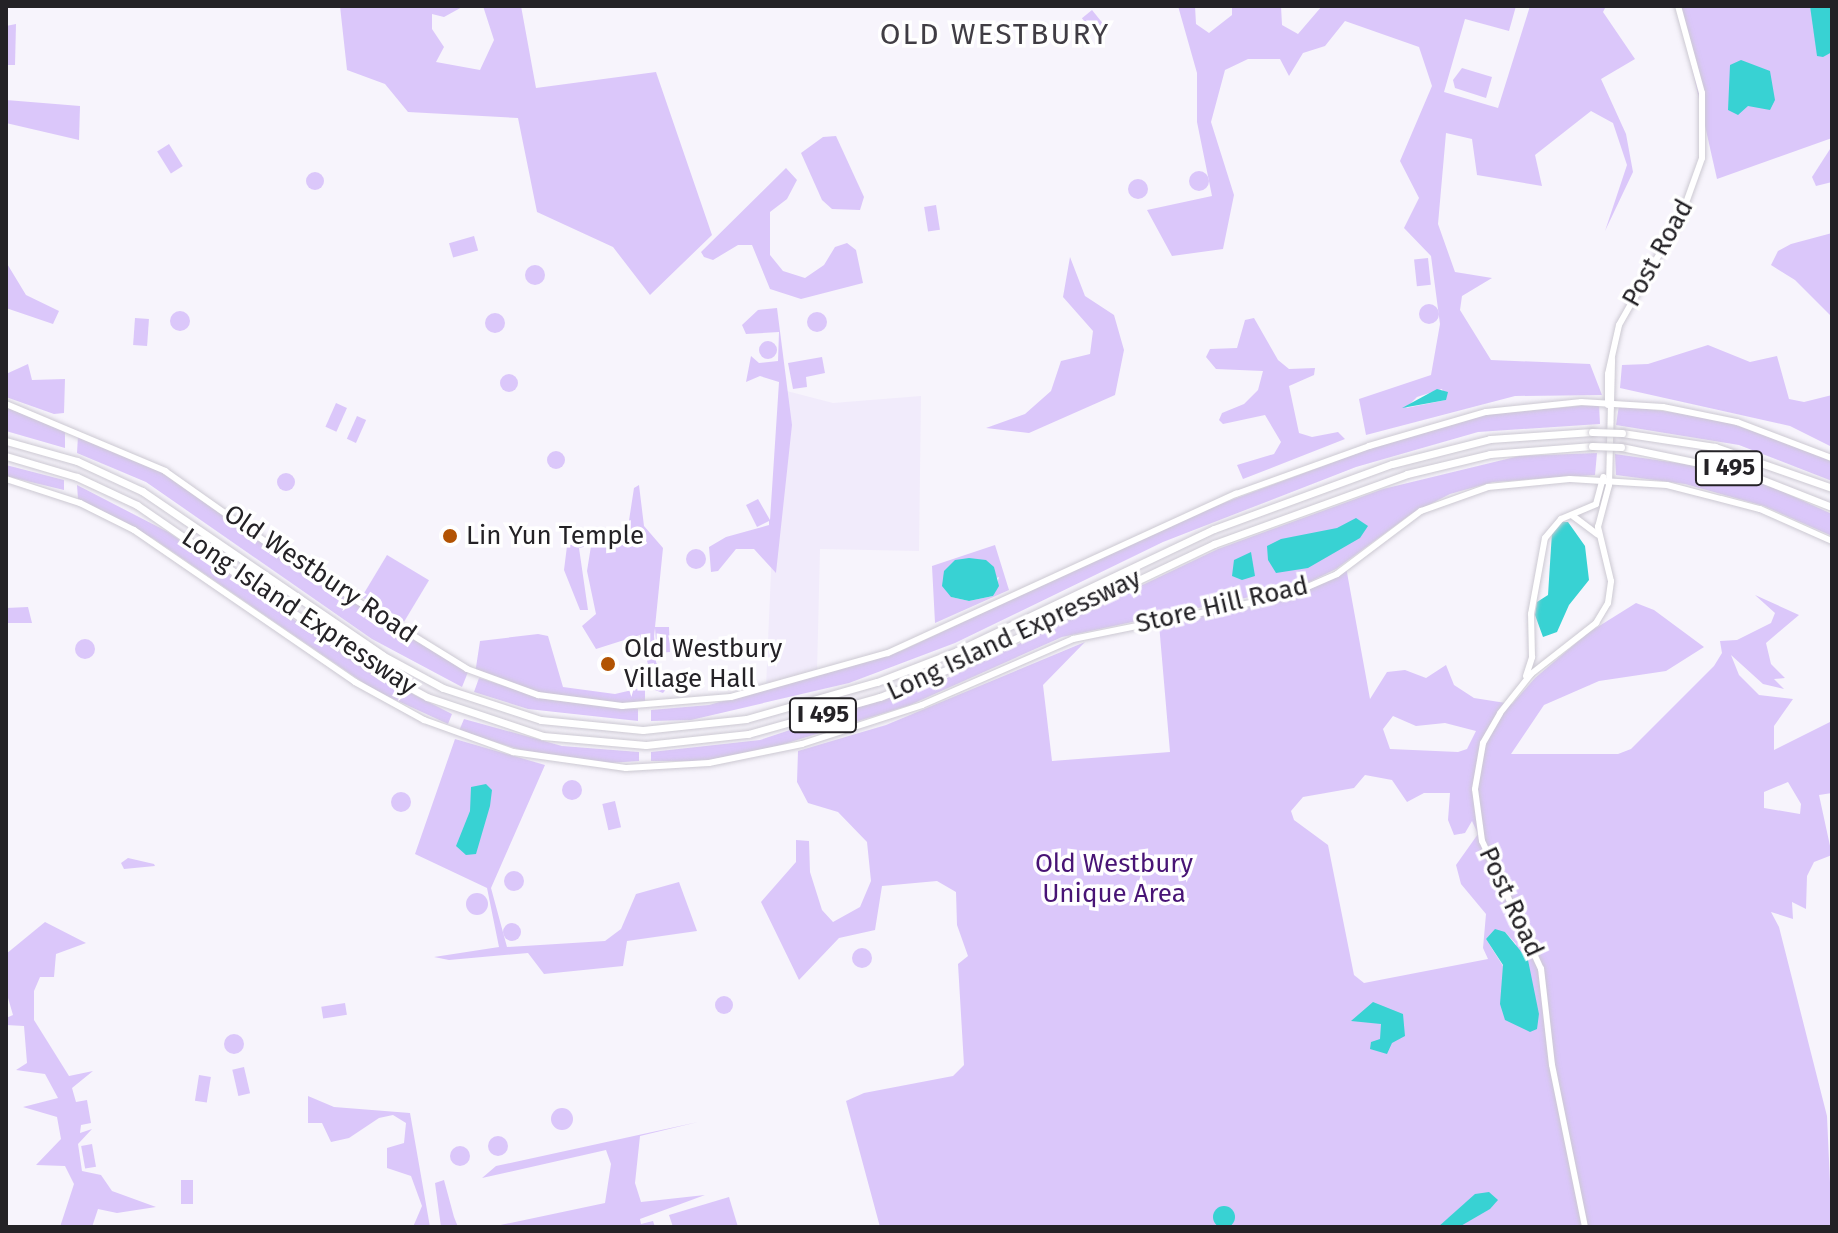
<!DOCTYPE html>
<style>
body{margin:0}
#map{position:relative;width:1838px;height:1233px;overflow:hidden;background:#f7f4fc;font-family:"Fira Sans",sans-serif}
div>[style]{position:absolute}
.built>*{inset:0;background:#f1ebfb}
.green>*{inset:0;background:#dbc7fa;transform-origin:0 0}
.round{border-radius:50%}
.water>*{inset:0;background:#38d2d3}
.roads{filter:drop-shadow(0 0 2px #ccc9d2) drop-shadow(0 0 2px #ccc9d2)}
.major>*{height:6px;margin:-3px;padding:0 3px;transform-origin:3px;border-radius:3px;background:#fff}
.highway>*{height:7px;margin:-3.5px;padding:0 3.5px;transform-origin:3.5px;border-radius:3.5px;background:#fff}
.bridges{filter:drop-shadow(0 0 2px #ccc9d2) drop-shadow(0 0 2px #ccc9d2)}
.highway-bridge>*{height:7px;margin:-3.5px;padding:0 3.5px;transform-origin:3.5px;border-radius:3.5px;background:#fff}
.dots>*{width:22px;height:22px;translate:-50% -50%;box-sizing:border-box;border:4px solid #fff;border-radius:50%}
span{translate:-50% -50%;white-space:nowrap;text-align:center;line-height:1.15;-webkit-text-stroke:7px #fff;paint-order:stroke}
.shield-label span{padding:2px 6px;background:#fff;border:2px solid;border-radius:6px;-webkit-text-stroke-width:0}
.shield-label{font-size:24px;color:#242226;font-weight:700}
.street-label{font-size:26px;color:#242226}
.poi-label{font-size:26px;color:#242226}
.left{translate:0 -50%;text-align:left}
.park-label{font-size:26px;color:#481475}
.quarter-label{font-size:30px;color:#403d44;letter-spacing:2px}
.frame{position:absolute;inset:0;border:8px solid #242226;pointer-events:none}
</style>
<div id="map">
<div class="built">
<div style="clip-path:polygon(779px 389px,833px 403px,921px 396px,919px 551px,820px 549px,817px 673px,766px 687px)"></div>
</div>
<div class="green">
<div style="clip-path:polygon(340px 6px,464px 6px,444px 17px,432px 14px,432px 29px,444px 47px,436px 62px,480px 70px,494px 40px,483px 6px,521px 6px,536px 88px,656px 72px,712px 235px,650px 295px,613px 247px,537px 212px,518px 118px,408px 112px,385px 84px,347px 70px)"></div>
<div style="clip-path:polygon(evenodd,1178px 6px,1195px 6px,1196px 24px,1209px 33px,1232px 15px,1232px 6px,1281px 6px,1282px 25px,1298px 34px,1322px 6px,1516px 6px,1509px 31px,1465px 19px,1444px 92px,1498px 108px,1530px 6px,1606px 6px,1603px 12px,1635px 59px,1601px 79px,1626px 134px,1633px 172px,1605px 231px,1627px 165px,1613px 123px,1591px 111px,1535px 155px,1542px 186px,1477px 175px,1472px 139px,1446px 133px,1438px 224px,1455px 272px,1492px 278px,1462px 296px,1460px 310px,1491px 360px,1590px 364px,1602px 395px,1515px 396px,1366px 435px,1359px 399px,1431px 375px,1440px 324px,1431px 256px,1404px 228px,1419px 198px,1400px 161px,1432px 86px,1419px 47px,1345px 21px,1325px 46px,1303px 53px,1289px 76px,1280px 59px,1248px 59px,1225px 70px,1211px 122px,1234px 195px,1223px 249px,1172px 256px,1147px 210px,1212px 196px,1197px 122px,1197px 73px,1178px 6px,1442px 389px,1446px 400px,1406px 408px,1417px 397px,1442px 389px)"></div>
<div style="clip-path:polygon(1678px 6px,1832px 6px,1832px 138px,1717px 179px)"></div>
<div style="left:1092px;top:10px;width:26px;height:13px;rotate:51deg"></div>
<div style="clip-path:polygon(16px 24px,15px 65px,6px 65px,6px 26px)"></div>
<div style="clip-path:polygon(1462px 68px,1492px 77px,1486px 98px,1455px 88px,1453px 80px)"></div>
<div style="clip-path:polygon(6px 100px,80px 106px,79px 140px,6px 123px)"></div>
<div style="clip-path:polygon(836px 136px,864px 197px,860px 210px,832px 209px,822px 200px,801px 153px,823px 137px)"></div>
<div style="left:169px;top:144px;width:26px;height:14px;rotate:58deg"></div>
<div style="clip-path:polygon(1832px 146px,1832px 182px,1816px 186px,1812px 177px)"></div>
<div style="clip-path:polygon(786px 168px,797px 180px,787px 199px,770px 212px,770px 255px,783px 271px,805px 278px,824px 265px,835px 247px,847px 243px,856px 250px,863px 283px,801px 299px,770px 289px,752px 245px,738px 245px,713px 260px,704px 257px,701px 252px)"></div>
<div class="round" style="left:1189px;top:171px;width:20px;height:20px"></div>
<div class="round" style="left:306px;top:172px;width:18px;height:18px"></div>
<div class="round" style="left:1128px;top:179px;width:20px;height:20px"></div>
<div style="left:936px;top:205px;width:25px;height:12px;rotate:81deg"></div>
<div style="clip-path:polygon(1832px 233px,1832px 317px,1795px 280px,1771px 265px,1778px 251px,1791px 244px)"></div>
<div style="left:474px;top:236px;width:15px;height:26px;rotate:74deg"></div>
<div style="clip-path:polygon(1070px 257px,1085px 296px,1114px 315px,1124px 350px,1115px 395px,1029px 433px,986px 428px,1025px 414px,1051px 391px,1061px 361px,1090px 354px,1093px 331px,1063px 297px)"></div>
<div style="left:1428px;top:258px;width:27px;height:14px;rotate:84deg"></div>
<div style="clip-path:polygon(6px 262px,26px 295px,59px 311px,53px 324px,6px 308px)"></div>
<div class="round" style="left:525px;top:265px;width:20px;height:20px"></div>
<div class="round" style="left:1419px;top:304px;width:20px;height:20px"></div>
<div style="clip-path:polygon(777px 308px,792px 425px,776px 573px,754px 549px,736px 549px,718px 571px,711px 572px,709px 547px,726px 537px,769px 525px,769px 521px,757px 527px,746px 505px,758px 499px,770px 520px,779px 382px,760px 376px,746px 382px,751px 356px,759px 363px,778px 361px,779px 332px,746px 334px,742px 325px,758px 310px)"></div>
<div class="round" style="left:170px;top:311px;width:20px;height:20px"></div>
<div class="round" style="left:807px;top:312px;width:20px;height:20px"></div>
<div class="round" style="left:485px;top:313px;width:20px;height:20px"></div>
<div style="left:135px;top:318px;width:14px;height:27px;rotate:4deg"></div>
<div style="clip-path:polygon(1254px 318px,1278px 360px,1289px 369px,1315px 368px,1314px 375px,1289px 386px,1299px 433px,1312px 437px,1338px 432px,1345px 439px,1243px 479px,1237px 465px,1274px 454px,1281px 442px,1265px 415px,1223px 424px,1219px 420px,1222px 413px,1244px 404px,1258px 390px,1263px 371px,1216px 369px,1206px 357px,1210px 349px,1237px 348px,1245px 320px)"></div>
<div class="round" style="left:759px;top:341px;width:18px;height:18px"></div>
<div style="clip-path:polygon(1708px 345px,1750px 362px,1777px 356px,1789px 399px,1804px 402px,1832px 395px,1832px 447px,1790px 426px,1620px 388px,1622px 365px,1648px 364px)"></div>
<div style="clip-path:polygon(822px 357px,825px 373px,806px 377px,807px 387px,793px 389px,788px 363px)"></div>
<div style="clip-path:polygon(28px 364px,32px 380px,65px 379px,64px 413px,54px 414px,6px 397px,6px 374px)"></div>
<div class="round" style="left:500px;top:374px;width:18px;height:18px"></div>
<div style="left:336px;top:403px;width:12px;height:26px;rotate:24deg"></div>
<div style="clip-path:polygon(1599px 404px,1600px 424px,1478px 432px,1356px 467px,1163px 542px,955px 643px,849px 683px,691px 720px,651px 721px,651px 710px,709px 705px,901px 651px,1194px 514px,1374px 447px,1482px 415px)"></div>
<div style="clip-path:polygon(1619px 405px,1714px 418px,1801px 447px,1832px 462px,1832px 481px,1739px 445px,1616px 425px)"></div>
<div style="clip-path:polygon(6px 407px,65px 431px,65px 448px,6px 431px)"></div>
<div style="left:357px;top:416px;width:10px;height:25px;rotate:24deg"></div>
<div style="clip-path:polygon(78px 436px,155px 468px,291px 563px,468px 672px,462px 687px,372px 639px,146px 482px,77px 453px)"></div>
<div class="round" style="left:547px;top:451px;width:18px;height:18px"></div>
<div style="clip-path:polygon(1597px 453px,1595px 475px,1493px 482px,1450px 494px,1411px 514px,1336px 569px,1301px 586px,1062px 637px,910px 705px,768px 749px,704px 761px,651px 761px,651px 752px,760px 740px,947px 678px,1218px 549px,1383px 489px,1519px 456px)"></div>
<div style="clip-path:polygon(1615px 454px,1705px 467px,1770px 486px,1832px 514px,1832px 536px,1764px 506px,1685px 484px,1616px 475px)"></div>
<div style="clip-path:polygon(6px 465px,64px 480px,64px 490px,6px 476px)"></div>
<div class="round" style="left:277px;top:473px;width:18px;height:18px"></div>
<div style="clip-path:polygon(77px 485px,168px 532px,369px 672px,452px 714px,448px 724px,374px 690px,154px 539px,78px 499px)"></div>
<div style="clip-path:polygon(639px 485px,644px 526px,663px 548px,655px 627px,669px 627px,670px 652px,657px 653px,655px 628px,654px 636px,656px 662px,667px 688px,663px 693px,655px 690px,640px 635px,596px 649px,582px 626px,596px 614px,587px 571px,591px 546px,617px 539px,579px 548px,588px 610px,580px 610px,564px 570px,567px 546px,628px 527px,634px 488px)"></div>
<div style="clip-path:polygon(evenodd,995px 545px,1009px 590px,935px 623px,932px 566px,995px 545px,999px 577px,993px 596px,969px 601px,951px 597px,999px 577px)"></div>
<div class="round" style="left:686px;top:549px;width:20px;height:20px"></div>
<div style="left:387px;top:555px;width:49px;height:49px;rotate:31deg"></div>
<div style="clip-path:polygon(evenodd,1346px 567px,1370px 699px,1387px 672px,1405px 670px,1426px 678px,1446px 665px,1454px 685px,1474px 698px,1512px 704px,1535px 678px,1588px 633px,1636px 603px,1654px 610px,1704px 647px,1666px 671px,1599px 681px,1544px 705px,1511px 754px,1618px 754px,1631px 749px,1714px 666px,1722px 653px,1720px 641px,1737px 640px,1771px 623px,1775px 613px,1755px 595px,1799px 615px,1766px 643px,1771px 664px,1785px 678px,1774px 679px,1784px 689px,1763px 684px,1731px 655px,1739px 675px,1759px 695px,1793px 699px,1774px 726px,1774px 750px,1832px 721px,1832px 793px,1819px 795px,1832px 855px,1814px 862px,1807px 876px,1806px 909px,1792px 902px,1793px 919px,1771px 912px,1779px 927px,1827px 1116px,1832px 1227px,880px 1227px,846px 1101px,864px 1093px,953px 1076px,964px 1065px,958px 964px,968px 956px,957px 925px,956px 892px,937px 881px,882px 886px,875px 930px,839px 938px,799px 980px,761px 902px,796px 862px,796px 840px,809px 841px,810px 872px,822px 910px,833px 922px,860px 907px,871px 881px,867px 842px,838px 812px,808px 803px,797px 782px,798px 751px,886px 725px,1085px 642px,1043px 685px,1052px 761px,1170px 752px,1159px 624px,1250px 607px,1346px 567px,1393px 716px,1416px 726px,1445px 723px,1476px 731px,1467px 749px,1458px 752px,1390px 749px,1383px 729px,1393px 716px,1346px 567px,1365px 775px,1392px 780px,1407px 802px,1424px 793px,1450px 793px,1448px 820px,1454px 835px,1465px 833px,1472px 821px,1478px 834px,1456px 865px,1461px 884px,1486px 914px,1483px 948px,1488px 959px,1364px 983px,1354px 975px,1328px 845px,1294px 820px,1291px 811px,1303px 797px,1354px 788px,1365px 775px,1346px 567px,1788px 782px,1801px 804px,1800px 814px,1764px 808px,1764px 792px,1788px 782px,1346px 567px,1505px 932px,1516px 944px,1503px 966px,1486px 939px,1505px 932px)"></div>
<div style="clip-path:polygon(28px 607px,32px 623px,6px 623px,6px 608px)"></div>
<div style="clip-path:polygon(538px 634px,548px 636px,563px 687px,615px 694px,645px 687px,645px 707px,550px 698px,475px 674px,480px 641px)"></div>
<div class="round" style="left:75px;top:639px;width:20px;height:20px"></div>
<div style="clip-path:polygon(479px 678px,551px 700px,638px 709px,638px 721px,528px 709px,474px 692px)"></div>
<div style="clip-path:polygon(464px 719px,562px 746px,639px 752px,639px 761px,609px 763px,528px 752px,459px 731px)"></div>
<div style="clip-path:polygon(455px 739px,545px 765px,491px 888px,507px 947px,605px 941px,621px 929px,636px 894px,679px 882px,697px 931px,627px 941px,623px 966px,544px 974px,528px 953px,449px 960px,434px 957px,499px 947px,487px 888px,415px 854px)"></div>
<div class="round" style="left:562px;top:780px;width:20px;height:20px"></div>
<div class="round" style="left:391px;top:792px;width:20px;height:20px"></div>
<div style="left:615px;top:801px;width:27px;height:13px;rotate:77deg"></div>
<div style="clip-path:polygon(128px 858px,154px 864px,155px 866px,124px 869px,121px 863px)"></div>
<div class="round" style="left:504px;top:871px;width:20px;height:20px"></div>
<div class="round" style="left:466px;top:893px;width:22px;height:22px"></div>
<div style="clip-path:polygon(45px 922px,86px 943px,56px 954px,54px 977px,40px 977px,34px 991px,34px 1020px,69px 1076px,93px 1071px,72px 1088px,76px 1102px,87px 1100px,91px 1123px,81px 1125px,80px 1133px,92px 1129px,78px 1144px,82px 1171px,101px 1175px,112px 1191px,156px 1207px,117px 1213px,98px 1209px,92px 1227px,60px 1227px,74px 1184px,65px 1166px,36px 1165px,61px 1139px,57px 1117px,23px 1107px,58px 1098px,45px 1074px,16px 1070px,27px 1063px,24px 1026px,6px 1025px,6px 1018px,13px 1015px,6px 991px,6px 954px)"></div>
<div class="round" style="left:503px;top:923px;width:18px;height:18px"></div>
<div class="round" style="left:852px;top:948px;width:20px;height:20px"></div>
<div class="round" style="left:715px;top:996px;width:18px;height:18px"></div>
<div style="left:345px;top:1003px;width:12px;height:24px;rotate:81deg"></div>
<div class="round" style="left:224px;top:1034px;width:20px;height:20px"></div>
<div style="left:244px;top:1067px;width:27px;height:12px;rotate:77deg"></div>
<div style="left:199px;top:1075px;width:12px;height:26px;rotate:9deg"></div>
<div style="clip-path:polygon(308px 1096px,334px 1107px,410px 1113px,430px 1227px,413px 1227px,422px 1206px,411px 1176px,387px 1168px,387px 1148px,404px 1143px,406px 1123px,393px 1115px,379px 1118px,349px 1138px,331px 1142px,322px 1123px,308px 1123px)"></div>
<div class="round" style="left:551px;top:1108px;width:22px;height:22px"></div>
<div style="clip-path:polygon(698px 1122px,640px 1136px,635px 1183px,641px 1202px,705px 1195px,640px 1219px,641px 1224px,653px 1221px,655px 1227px,491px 1227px,605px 1203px,611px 1164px,606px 1150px,482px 1178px,496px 1166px)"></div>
<div class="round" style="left:488px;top:1136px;width:20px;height:20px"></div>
<div style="left:92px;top:1144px;width:23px;height:11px;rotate:80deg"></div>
<div class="round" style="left:450px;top:1146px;width:20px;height:20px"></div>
<div style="left:181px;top:1180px;width:12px;height:24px"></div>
<div style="clip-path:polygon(444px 1180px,454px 1217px,458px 1227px,441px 1227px,435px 1183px)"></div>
<div style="clip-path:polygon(729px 1197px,738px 1227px,673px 1227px,669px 1215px)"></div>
</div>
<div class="water">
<div style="clip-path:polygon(1810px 6px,1832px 6px,1832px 52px,1823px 57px,1817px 56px)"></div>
<div style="clip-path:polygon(1741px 60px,1770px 71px,1775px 100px,1770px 110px,1748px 106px,1738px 115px,1728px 110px,1730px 65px)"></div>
<div style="clip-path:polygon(1437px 389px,1448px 392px,1446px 400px,1402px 408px)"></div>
<div style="clip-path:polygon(1356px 518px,1368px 526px,1360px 538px,1308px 568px,1276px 573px,1268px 560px,1267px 546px,1281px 539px,1337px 528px)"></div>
<div style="clip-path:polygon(1562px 522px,1568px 522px,1585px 546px,1589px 580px,1569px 605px,1557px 632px,1543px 637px,1535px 615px,1537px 602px,1548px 595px,1552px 532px)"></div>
<div style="clip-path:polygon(1251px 552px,1255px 576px,1242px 580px,1232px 576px,1234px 560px)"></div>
<div style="clip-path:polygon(969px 558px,986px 560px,994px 567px,999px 586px,993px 596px,969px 601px,951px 597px,942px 586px,944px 571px,955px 560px)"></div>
<div style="clip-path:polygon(486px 784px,492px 790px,490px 806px,476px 854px,466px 855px,456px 846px,470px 811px,471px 787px)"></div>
<div style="clip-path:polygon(1495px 929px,1505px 932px,1528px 960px,1539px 1014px,1537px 1029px,1530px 1032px,1505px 1020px,1500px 1004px,1503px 965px,1486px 939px)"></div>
<div style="clip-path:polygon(1373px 1002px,1403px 1014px,1405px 1036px,1392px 1043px,1387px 1054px,1370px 1049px,1371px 1042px,1380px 1039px,1381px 1024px,1351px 1021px)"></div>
<div style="clip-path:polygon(1489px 1192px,1498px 1200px,1490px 1209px,1459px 1227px,1438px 1227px,1475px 1194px)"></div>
<div class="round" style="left:1213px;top:1206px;width:22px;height:22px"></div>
</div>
<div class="roads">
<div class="major">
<div style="left:6px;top:404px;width:173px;rotate:22.8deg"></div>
<div style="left:165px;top:471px;width:158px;rotate:35.2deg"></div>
<div style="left:294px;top:562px;width:203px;rotate:31.7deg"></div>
<div style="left:467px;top:669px;width:76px;rotate:20.1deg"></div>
<div style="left:538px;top:695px;width:85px;rotate:7.5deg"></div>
<div style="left:622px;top:706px;width:109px;rotate:-4.7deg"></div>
<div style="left:731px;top:697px;width:163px;rotate:-15.7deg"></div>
<div style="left:888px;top:653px;width:383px;rotate:-24.6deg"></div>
<div style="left:1236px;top:494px;width:141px;rotate:-19.8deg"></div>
<div style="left:1369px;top:446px;width:122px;rotate:-16.2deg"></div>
<div style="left:1486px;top:412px;width:96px;rotate:-6deg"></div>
<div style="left:1581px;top:402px;width:82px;rotate:3.5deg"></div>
<div style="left:1663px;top:407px;width:76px;rotate:11.5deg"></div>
<div style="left:1737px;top:422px;width:102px;rotate:20.8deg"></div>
<div style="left:1608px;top:405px;width:31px;rotate:-90deg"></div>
<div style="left:1608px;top:374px;width:50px;rotate:-77.3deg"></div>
<div style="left:1619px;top:325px;width:128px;rotate:-60.4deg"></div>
<div style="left:1682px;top:214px;width:59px;rotate:-70.3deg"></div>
<div style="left:1702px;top:158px;width:65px;rotate:-90deg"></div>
<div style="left:1702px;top:93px;width:90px;rotate:-105.4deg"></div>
<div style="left:6px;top:479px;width:78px;rotate:18deg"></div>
<div style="left:80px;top:503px;width:60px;rotate:26.6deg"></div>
<div style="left:134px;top:530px;width:268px;rotate:34.5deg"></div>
<div style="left:355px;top:682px;width:79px;rotate:28.8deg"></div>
<div style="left:424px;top:720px;width:95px;rotate:19.8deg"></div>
<div style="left:513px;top:752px;width:114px;rotate:8.1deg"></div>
<div style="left:626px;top:768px;width:83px;rotate:-3.4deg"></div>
<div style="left:709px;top:763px;width:95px;rotate:-11.5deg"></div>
<div style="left:802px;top:744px;width:126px;rotate:-18deg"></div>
<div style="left:922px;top:705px;width:165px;rotate:-23.6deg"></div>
<div style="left:1073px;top:639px;width:220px;rotate:-11.5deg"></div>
<div style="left:1289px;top:595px;width:52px;rotate:-23.6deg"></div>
<div style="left:1337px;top:574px;width:105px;rotate:-36.9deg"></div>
<div style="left:1421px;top:511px;width:71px;rotate:-19.7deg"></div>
<div style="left:1488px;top:487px;width:82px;rotate:-5.6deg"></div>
<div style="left:1570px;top:479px;width:97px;rotate:3.5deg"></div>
<div style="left:1667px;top:485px;width:96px;rotate:14.5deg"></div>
<div style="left:1760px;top:509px;width:79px;rotate:24deg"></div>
<div style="left:1573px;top:516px;width:31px;rotate:37deg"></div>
<div style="left:1526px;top:676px;width:20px;rotate:-72deg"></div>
<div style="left:1532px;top:657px;width:43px;rotate:-91.3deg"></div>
<div style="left:1531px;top:614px;width:77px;rotate:-79.6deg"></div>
<div style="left:1545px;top:538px;width:25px;rotate:-50deg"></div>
<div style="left:1561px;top:519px;width:38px;rotate:-23deg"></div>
<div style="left:1596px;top:504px;width:28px;rotate:-75deg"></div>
<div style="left:1585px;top:1227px;width:165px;rotate:-101.5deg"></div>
<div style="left:1552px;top:1065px;width:97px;rotate:-96.5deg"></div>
<div style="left:1541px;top:969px;width:141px;rotate:-114.7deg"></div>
<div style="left:1482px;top:841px;width:52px;rotate:-97.7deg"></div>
<div style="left:1475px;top:789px;width:47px;rotate:-80.1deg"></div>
<div style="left:1483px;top:743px;width:34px;rotate:-60deg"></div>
<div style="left:1500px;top:713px;width:50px;rotate:-51.5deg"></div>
<div style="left:1531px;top:674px;width:83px;rotate:-38.1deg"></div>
<div style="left:1596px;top:623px;width:23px;rotate:-59deg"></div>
<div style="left:1608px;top:603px;width:22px;rotate:-82deg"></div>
<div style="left:1611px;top:581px;width:56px;rotate:-103.5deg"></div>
<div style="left:1598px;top:527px;width:43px;rotate:-75.3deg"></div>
<div style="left:1609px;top:485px;width:126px;rotate:-88.6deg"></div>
</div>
<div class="highway">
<div style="left:1622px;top:433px;width:94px;rotate:8.6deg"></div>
<div style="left:1715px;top:447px;width:124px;rotate:19.3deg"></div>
<div style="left:6px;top:441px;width:74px;rotate:15.7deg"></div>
<div style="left:77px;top:461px;width:72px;rotate:24.8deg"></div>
<div style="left:142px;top:491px;width:291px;rotate:34.3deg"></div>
<div style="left:382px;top:655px;width:69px;rotate:28.4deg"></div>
<div style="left:443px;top:688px;width:103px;rotate:18.1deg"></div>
<div style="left:541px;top:720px;width:102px;rotate:5.6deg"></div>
<div style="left:643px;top:730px;width:104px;rotate:-6.1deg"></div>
<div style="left:746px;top:719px;width:136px;rotate:-15.8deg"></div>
<div style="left:877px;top:682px;width:86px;rotate:-21.2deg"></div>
<div style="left:957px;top:651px;width:284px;rotate:-25.4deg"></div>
<div style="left:1214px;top:529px;width:189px;rotate:-20.1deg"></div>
<div style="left:1392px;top:464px;width:101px;rotate:-14.3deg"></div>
<div style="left:1490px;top:439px;width:102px;rotate:-3.9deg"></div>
<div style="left:1621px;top:447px;width:125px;rotate:11.6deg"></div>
<div style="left:1743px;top:472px;width:96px;rotate:21.5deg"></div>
<div style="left:6px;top:456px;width:74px;rotate:16.5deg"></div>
<div style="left:77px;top:477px;width:66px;rotate:25deg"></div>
<div style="left:137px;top:505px;width:283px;rotate:34.6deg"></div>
<div style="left:370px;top:666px;width:65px;rotate:28.5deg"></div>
<div style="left:427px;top:697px;width:122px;rotate:18.6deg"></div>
<div style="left:543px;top:736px;width:103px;rotate:5deg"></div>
<div style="left:646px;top:745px;width:103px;rotate:-6.2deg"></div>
<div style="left:748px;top:734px;width:137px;rotate:-15.7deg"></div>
<div style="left:880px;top:697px;width:103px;rotate:-22.3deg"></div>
<div style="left:975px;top:658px;width:265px;rotate:-25.5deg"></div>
<div style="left:1214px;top:544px;width:205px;rotate:-19.9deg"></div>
<div style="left:1407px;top:474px;width:85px;rotate:-13.5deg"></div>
<div style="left:1490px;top:454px;width:102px;rotate:-4.5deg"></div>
</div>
</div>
<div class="bridges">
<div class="highway-bridge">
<div style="left:1592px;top:432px;width:30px;rotate:2deg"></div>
<div style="left:1592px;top:446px;width:29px;rotate:2deg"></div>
</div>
</div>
<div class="dots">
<div style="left:450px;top:536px;background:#b25303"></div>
<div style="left:608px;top:664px;background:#b25303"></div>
</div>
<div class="shield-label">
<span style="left:1729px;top:468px">I 495</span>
<span style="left:823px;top:715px">I 495</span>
</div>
<div class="street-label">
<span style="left:1658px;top:253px;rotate:-61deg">Post Road</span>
<span style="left:320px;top:574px;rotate:34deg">Old Westbury Road</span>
<span style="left:1222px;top:605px;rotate:-13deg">Store Hill Road</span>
<span style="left:299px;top:612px;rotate:34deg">Long Island Expressway</span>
<span style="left:1014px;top:635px;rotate:-25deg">Long Island Expressway</span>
<span style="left:1511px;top:902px;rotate:65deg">Post Road</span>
</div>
<div class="poi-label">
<span class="left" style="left:466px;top:536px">Lin Yun Temple</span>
<span class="left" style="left:624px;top:664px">Old Westbury<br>Village Hall</span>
</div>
<div class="park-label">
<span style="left:1114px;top:879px">Old Westbury<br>Unique Area</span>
</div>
<div class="quarter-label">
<span style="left:995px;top:34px">OLD WESTBURY</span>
</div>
<div class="frame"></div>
</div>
